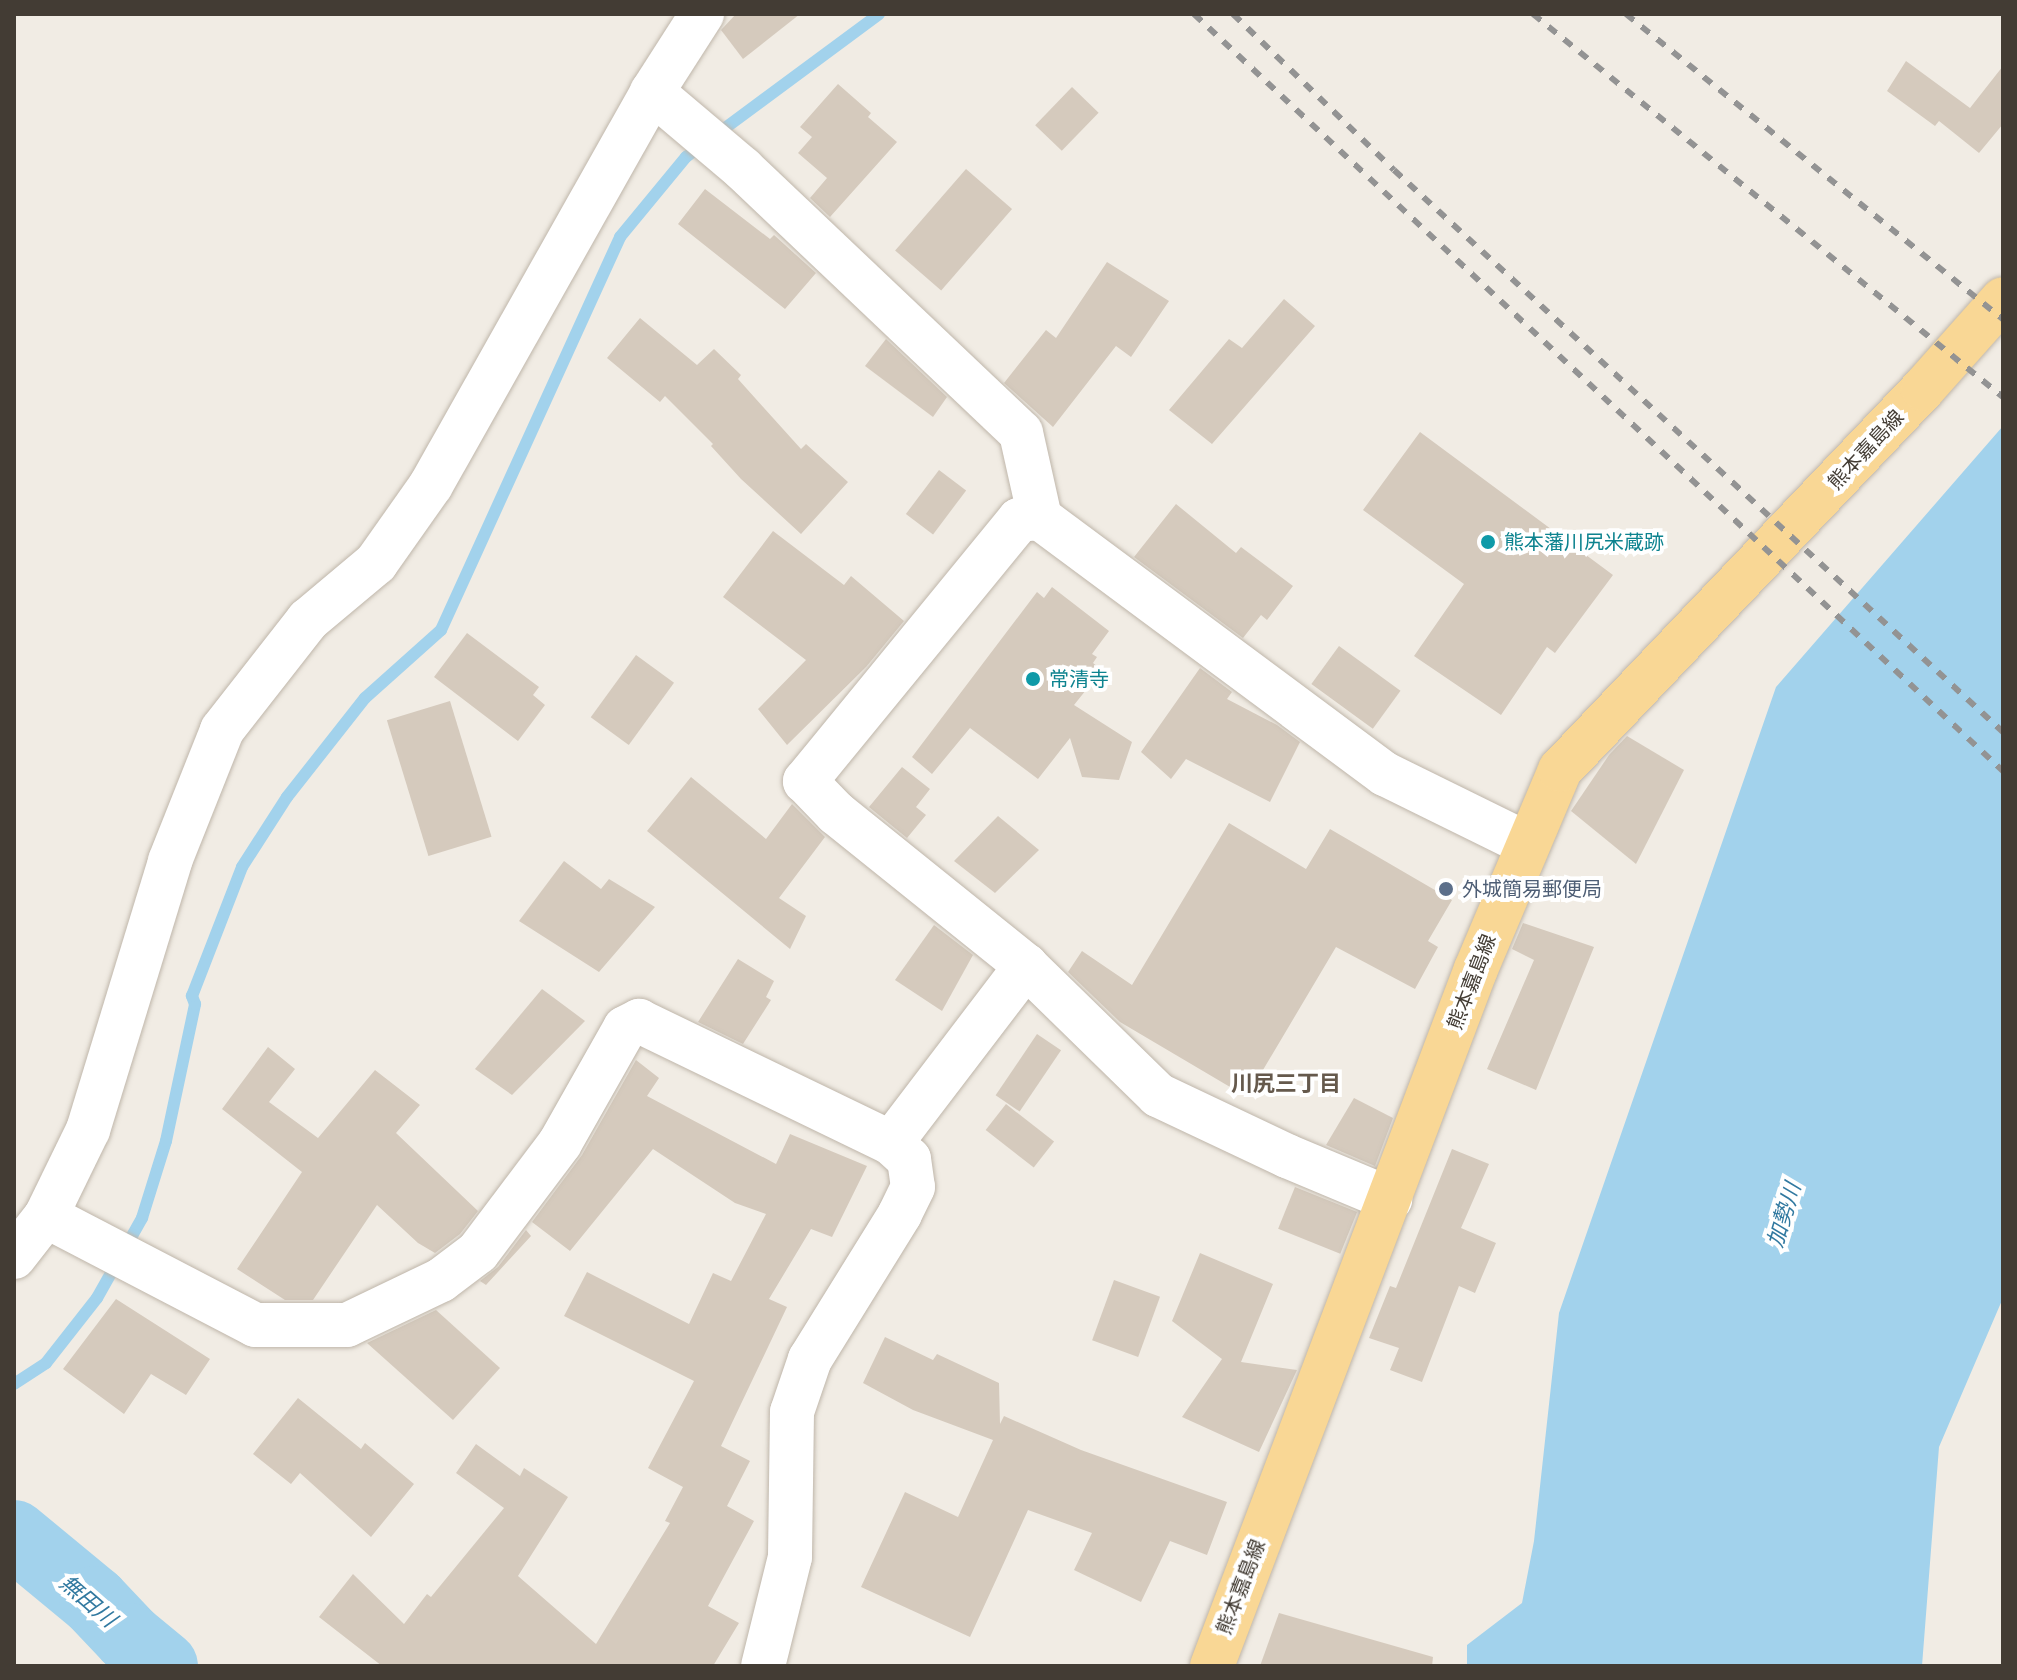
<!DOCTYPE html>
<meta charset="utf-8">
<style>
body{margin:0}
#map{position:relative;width:2017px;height:1680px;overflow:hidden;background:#f1ece4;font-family:Figtree,"Noto Sans JP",sans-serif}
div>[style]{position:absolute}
.water>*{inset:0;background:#a2d2ec}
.stream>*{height:12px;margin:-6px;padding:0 6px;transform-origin:6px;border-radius:6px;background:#a2d2ec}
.river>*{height:70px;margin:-35px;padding:0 35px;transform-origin:35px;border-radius:35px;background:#a2d2ec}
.building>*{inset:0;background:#d5cabd;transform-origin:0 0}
.roads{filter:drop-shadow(0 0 2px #bfb6aa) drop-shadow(0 0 2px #bfb6aa)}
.street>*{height:44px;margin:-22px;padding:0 22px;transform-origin:22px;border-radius:22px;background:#fff}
.primary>*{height:44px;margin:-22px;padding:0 22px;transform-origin:22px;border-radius:22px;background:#f9d795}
.rail>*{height:6px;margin-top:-3px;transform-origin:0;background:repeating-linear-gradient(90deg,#939393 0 10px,transparent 0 20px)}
.dots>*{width:22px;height:22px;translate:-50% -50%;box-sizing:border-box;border:4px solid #fff;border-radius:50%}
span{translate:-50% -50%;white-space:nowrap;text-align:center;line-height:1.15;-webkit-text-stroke:8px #fff;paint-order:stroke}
.street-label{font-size:20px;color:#433c34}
.culture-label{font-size:20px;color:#0d838f}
.left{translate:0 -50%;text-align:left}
.service-label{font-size:20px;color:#4e5e75}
.neighbourhood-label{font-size:22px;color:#65594c;font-weight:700}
.water-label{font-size:22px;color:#3179a0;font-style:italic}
.frame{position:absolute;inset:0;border:16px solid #433c34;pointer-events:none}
</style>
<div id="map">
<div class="water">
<div style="clip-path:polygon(2003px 426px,2003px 1298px,1939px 1447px,1922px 1666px,1467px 1666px,1467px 1645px,1522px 1603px,1534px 1541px,1559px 1313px,1776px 687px)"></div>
</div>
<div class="stream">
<div style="left:14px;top:1384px;width:38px;rotate:-33deg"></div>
<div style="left:46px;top:1363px;width:83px;rotate:-51.9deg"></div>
<div style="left:97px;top:1298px;width:92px;rotate:-60.6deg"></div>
<div style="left:142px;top:1218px;width:81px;rotate:-72.7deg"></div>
<div style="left:166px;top:1141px;width:140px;rotate:-78deg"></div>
<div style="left:195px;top:1004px;width:9px;rotate:-111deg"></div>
<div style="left:192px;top:996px;width:138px;rotate:-68.8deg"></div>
<div style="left:242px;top:867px;width:83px;rotate:-57.3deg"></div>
<div style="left:287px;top:797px;width:126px;rotate:-51.8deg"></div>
<div style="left:365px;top:698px;width:102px;rotate:-41.8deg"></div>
<div style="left:441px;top:630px;width:432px;rotate:-65.5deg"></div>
<div style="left:620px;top:237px;width:104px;rotate:-50.5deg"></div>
<div style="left:686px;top:157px;width:240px;rotate:-36.5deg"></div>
</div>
<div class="river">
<div style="left:14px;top:1535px;width:104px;rotate:39.5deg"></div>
<div style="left:94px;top:1601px;width:51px;rotate:46.6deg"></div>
<div style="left:129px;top:1638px;width:44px;rotate:39.5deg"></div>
</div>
<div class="building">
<div style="clip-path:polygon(736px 14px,800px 14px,743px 59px,721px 30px)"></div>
<div style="clip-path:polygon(1906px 61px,1970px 108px,2003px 66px,2003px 124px,1979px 153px,1939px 121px,1935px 126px,1887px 91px)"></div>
<div style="clip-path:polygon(838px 84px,871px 113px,868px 117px,897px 142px,830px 217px,810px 198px,827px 178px,798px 153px,812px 137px,800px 127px)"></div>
<div style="left:1072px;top:87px;width:37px;height:53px;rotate:44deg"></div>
<div style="left:966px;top:169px;width:61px;height:108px;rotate:41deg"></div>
<div style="clip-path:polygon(705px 189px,770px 239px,774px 235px,816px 273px,785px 309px,678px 224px)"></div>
<div style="clip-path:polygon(1107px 262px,1169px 301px,1131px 357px,1116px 346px,1053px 427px,1004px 383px,1046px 330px,1056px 338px)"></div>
<div style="clip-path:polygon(1284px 299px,1315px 326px,1212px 444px,1169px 410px,1229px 339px,1242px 348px)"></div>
<div style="clip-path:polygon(640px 318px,697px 365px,714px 349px,741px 375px,738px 379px,801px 449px,806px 444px,848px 482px,801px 534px,741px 479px,711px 446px,713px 444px,665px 396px,660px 402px,607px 358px)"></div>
<div style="clip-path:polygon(886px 339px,947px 397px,933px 417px,865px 366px)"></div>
<div style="clip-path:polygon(1420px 432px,1613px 575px,1555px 653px,1547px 647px,1501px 715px,1414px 656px,1464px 584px,1363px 510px)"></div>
<div style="left:939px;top:470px;width:34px;height:55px;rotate:37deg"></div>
<div style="clip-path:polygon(1176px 504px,1236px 553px,1241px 547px,1293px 586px,1267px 620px,1261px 615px,1243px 638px,1134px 557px)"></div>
<div style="clip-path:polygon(773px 531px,844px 585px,851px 576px,904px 621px,866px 667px,787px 745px,758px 709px,806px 660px,723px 597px)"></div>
<div style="clip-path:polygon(1052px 587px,1109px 631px,1092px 654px,1097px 657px,1093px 663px,1102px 670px,1074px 705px,1132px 742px,1119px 780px,1082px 777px,1070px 738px,1038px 779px,970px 728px,932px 774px,912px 757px,1037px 592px,1044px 598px)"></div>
<div style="clip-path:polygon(467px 633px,539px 687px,533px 695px,545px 705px,518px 741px,434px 677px)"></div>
<div style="left:1339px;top:646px;width:76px;height:47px;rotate:36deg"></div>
<div style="left:636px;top:655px;width:47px;height:77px;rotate:36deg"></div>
<div style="clip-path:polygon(1200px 668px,1232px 692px,1227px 699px,1277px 725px,1300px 742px,1270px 802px,1186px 759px,1171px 779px,1141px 752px)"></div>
<div style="left:450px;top:701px;width:142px;height:66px;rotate:73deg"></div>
<div style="clip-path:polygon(1627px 736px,1684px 770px,1636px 864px,1571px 811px,1609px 755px)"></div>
<div style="clip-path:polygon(902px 767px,930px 789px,916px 807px,926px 815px,907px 838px,869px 807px)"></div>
<div style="clip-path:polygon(691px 777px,766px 839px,792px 804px,825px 837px,779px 898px,806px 916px,790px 949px,647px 831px)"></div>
<div style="clip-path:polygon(998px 816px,1039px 850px,995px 893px,954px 861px)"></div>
<div style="clip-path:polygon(1229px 823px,1306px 869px,1330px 829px,1452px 900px,1428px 941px,1438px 947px,1415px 989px,1336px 947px,1247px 1097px,1120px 1022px,1068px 972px,1082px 951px,1132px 985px)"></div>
<div style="clip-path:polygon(564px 861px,601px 889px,609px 879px,655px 907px,599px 972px,519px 921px)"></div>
<div style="clip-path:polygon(1523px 923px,1594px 947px,1536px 1090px,1487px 1069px,1534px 960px,1512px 949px)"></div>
<div style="clip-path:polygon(934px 925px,973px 955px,942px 1011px,895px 980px)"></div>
<div style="clip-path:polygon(738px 959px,774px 981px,766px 997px,771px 1000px,743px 1044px,698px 1022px)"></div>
<div style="clip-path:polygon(542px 989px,585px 1021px,512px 1095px,475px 1069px)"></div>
<div style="left:1037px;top:1034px;width:29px;height:74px;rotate:34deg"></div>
<div style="clip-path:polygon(268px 1047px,295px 1069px,269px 1102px,318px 1138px,375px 1070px,420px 1105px,396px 1133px,478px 1211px,460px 1234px,435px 1253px,418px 1243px,377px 1205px,313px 1300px,285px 1300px,237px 1269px,302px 1172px,222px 1109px)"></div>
<div style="clip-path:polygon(636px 1060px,659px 1078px,647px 1096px,776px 1164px,790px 1134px,867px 1166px,832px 1237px,811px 1229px,769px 1299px,787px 1307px,721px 1446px,750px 1461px,727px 1506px,754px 1521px,708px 1606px,739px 1623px,713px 1666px,382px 1666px,319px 1617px,353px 1574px,404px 1624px,427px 1594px,431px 1597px,504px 1508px,456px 1473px,476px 1444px,520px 1476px,524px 1468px,568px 1497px,518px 1576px,596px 1644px,670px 1523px,665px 1521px,683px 1487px,648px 1468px,694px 1381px,564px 1316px,587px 1272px,689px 1324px,713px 1273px,731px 1281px,766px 1214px,735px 1203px,653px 1149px,570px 1251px,532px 1222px,582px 1155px)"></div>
<div style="clip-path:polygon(1354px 1098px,1393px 1118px,1375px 1166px,1326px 1145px)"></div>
<div style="left:1006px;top:1104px;width:61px;height:33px;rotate:38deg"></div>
<div style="clip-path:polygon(1452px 1149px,1489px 1164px,1461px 1228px,1496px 1243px,1475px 1293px,1459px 1286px,1422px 1382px,1390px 1370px,1399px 1348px,1369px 1338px,1390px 1286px,1396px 1288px)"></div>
<div style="left:1295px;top:1187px;width:67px;height:45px;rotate:22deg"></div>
<div style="clip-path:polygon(526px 1230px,531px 1236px,486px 1285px,480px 1281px,498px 1267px)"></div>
<div style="clip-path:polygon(1200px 1253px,1273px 1284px,1241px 1362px,1297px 1370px,1259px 1452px,1182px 1417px,1222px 1359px,1172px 1321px)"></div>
<div style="left:1114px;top:1280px;width:49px;height:64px;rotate:20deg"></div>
<div style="clip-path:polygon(116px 1299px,210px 1359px,186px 1395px,151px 1374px,124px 1414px,63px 1369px)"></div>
<div style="clip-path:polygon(436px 1310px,500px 1368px,453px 1420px,367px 1343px)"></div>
<div style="clip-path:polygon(885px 1337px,933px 1360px,937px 1354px,999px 1383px,1000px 1424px,1004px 1416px,1081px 1450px,1227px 1502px,1207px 1555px,1170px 1541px,1141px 1602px,1074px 1570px,1092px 1533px,1028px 1510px,970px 1637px,861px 1587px,905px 1492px,958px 1517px,993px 1440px,913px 1410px,863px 1383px)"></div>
<div style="clip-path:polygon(298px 1398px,361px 1449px,365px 1443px,414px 1484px,371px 1537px,300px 1473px,291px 1484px,253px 1454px)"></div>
<div style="clip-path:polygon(1279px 1613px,1433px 1657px,1432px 1666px,1260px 1666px)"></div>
</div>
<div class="roads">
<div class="street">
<div style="left:652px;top:92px;width:119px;rotate:40.2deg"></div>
<div style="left:743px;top:169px;width:383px;rotate:43.5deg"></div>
<div style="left:1021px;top:433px;width:87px;rotate:77.4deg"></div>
<div style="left:1040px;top:518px;width:430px;rotate:36.6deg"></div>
<div style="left:1385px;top:774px;width:158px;rotate:26.2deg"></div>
<div style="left:1040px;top:518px;width:21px;rotate:175deg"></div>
<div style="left:1019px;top:520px;width:338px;rotate:129.3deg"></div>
<div style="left:805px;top:781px;width:45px;rotate:45.9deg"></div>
<div style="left:836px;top:813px;width:244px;rotate:38.8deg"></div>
<div style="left:1026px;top:966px;width:185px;rotate:44.3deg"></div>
<div style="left:1158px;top:1095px;width:143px;rotate:25.3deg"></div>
<div style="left:1287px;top:1156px;width:112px;rotate:22.7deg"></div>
<div style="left:891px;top:1143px;width:223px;rotate:-52.7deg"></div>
<div style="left:46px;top:1216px;width:236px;rotate:27.5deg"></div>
<div style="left:255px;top:1325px;width:92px"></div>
<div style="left:347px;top:1325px;width:104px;rotate:-25.6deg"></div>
<div style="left:441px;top:1280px;width:46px;rotate:-37.1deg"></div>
<div style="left:478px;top:1252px;width:136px;rotate:-53deg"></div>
<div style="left:560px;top:1143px;width:132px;rotate:-60.5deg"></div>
<div style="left:625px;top:1028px;width:16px;rotate:-27deg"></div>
<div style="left:639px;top:1021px;width:280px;rotate:25.8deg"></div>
<div style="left:891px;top:1143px;width:24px;rotate:42deg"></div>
<div style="left:909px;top:1159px;width:28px;rotate:82deg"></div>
<div style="left:913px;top:1187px;width:30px;rotate:116deg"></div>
<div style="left:900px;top:1214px;width:171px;rotate:121.8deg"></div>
<div style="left:810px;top:1359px;width:56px;rotate:108.8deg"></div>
<div style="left:792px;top:1412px;width:145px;rotate:90.8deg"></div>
<div style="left:790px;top:1557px;width:112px;rotate:103.9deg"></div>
<div style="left:14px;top:1257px;width:52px;rotate:-52deg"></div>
<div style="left:46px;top:1216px;width:96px;rotate:-64deg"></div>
<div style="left:88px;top:1130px;width:281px;rotate:-73deg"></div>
<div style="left:170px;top:861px;width:141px;rotate:-68.3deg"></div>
<div style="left:222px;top:730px;width:140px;rotate:-52deg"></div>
<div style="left:308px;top:620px;width:89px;rotate:-40deg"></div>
<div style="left:376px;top:563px;width:95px;rotate:-54.8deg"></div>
<div style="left:431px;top:485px;width:451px;rotate:-60.6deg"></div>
<div style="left:652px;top:92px;width:93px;rotate:-57.3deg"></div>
</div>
<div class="primary">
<div style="left:1212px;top:1666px;width:745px;rotate:-69.26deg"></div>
<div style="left:1476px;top:969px;width:216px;rotate:-67.1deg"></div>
<div style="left:1560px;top:770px;width:526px;rotate:-46.39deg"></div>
<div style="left:1923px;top:389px;width:120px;rotate:-48.4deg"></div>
</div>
</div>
<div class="rail">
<div style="left:1194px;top:14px;width:1108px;rotate:43.1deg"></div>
<div style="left:1233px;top:14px;width:224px;rotate:44.1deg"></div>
<div style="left:1394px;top:170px;width:829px;rotate:42.7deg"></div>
<div style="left:1533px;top:14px;width:606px;rotate:39.18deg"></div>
<div style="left:1626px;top:14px;width:485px;rotate:39deg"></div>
</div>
<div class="dots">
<div style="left:1488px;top:542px;background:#0f9aa8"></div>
<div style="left:1033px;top:679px;background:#0f9aa8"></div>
<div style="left:1446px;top:889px;background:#5c6f8a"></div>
</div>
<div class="street-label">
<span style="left:1866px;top:450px;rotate:-47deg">熊本嘉島線</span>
<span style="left:1472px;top:982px;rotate:-69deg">熊本嘉島線</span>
<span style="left:1241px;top:1587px;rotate:-69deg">熊本嘉島線</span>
</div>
<div class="culture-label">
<span class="left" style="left:1504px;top:542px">熊本藩川尻米蔵跡</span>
<span class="left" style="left:1049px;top:679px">常清寺</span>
</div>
<div class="service-label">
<span class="left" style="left:1462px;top:889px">外城簡易郵便局</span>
</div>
<div class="neighbourhood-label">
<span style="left:1286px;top:1084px">川尻三丁目</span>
</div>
<div class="water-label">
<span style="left:1784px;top:1215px;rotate:-73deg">加勢川</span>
<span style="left:88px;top:1601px;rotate:41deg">無田川</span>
</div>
<div class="frame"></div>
</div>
